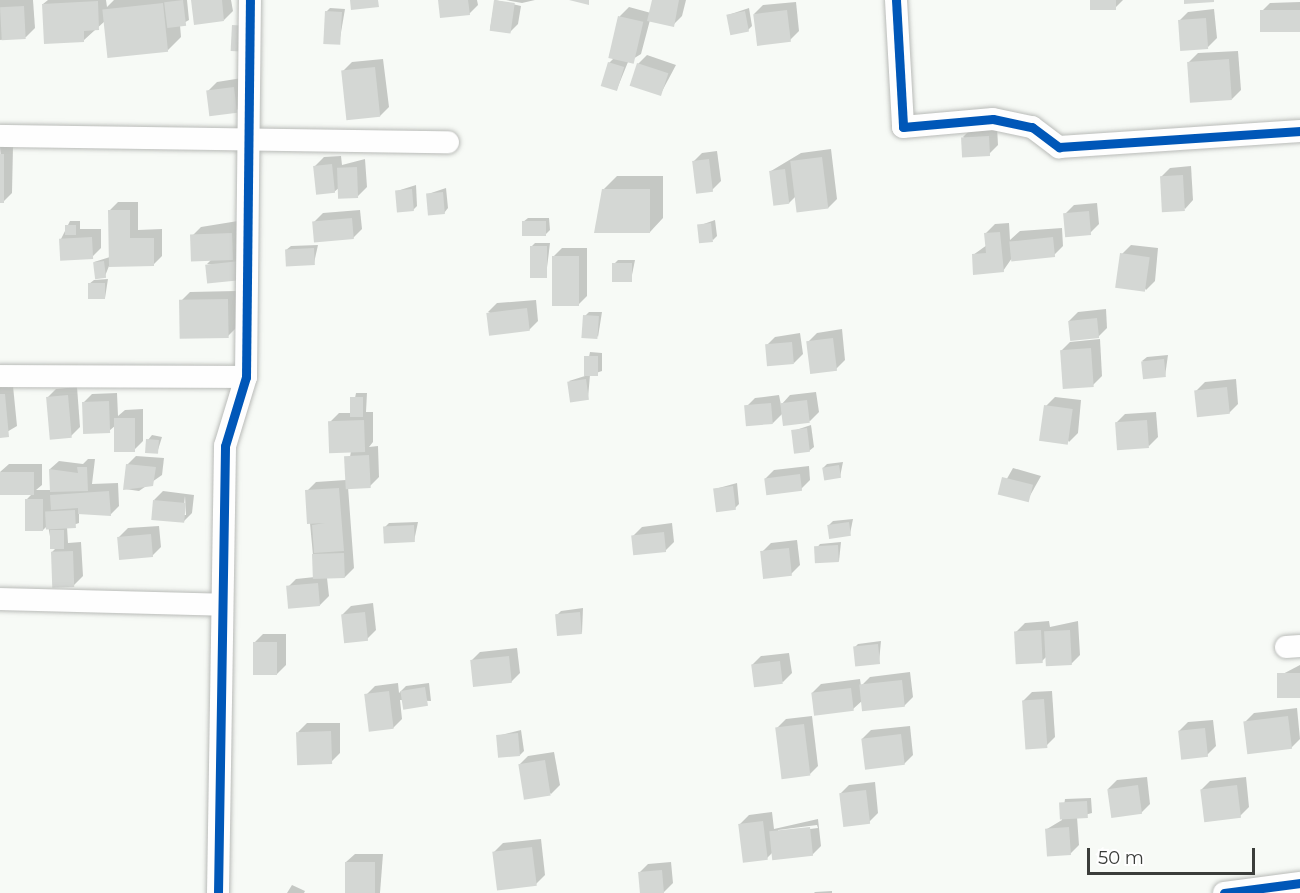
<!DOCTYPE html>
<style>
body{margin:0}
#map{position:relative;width:1300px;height:893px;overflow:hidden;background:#f7faf6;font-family:Montserrat,sans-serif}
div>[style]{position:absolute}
.shadow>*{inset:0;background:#0003}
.building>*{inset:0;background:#d4d7d4;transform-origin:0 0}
.roads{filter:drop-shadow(0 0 2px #b9bbb8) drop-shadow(0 0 2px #b9bbb8)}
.minor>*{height:22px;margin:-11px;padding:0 11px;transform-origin:11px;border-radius:11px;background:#fefefe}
.cycleway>*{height:9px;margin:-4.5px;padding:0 4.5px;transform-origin:4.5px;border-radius:4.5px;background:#0057b8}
span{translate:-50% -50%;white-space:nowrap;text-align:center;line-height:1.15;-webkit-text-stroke:6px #fff;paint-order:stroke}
.scale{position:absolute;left:1087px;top:848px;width:168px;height:27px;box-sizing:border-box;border:3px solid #3b3d3a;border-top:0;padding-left:8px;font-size:18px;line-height:21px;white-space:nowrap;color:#3b3d3a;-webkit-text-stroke:4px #fff;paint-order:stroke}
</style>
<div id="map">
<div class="shadow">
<div style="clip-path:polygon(0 0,33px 0,35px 28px,26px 37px,0 40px)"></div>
<div style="clip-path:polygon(48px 0,106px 0,107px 7px,114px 0,187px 0,189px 20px,180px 25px,181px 37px,168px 50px,105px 21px,84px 40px,43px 4px)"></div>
<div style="clip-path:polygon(193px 0,231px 0,233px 11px,224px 20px)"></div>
<div style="clip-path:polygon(439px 0,477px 0,478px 5px,469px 14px)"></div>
<div style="clip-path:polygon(495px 0,521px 6px,518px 24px,509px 33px,490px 29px)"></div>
<div style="clip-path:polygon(506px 0,535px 0,522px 3px)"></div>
<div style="clip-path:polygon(653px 0,686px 0,682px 16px,673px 25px,650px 20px,641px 54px,628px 62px,617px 89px,609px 63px,614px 58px,609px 57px,620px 16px,629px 7px,651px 13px)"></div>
<div style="clip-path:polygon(1091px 0,1123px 0,1116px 7px)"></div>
<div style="clip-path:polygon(796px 2px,799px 31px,790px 40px,754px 14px,763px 5px)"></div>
<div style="clip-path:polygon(1300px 2px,1300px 30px,1261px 12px,1270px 3px)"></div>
<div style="clip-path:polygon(330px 8px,345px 9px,339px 44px,326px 12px)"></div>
<div style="clip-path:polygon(749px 8px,752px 26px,748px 30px,728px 15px)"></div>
<div style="clip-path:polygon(1214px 9px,1217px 38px,1208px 47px,1179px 21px,1188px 12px)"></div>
<div style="clip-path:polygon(1238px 51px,1241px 90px,1232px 99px,1189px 62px,1198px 53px)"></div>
<div style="clip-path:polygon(647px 55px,676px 65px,660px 95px,638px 64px)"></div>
<div style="clip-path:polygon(383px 59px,389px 107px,380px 116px,343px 71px,352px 62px)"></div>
<div style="clip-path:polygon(242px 78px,245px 102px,236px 111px,208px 91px,217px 82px)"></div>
<div style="clip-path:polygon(997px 127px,998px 145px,989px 154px,963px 137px,972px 128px)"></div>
<div style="clip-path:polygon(0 145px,13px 146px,12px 193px,3px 202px)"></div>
<div style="clip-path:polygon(831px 149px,837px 199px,828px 208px,796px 196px,789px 203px,771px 171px,801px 153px)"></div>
<div style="clip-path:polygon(717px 151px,721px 181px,712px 190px,693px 162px,702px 153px)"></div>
<div style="clip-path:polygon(341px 156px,342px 165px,365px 159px,367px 187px,358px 196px,340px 187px,334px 192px,315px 166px,324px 157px)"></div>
<div style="clip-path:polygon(1191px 166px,1193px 200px,1185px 209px,1161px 177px,1170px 168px)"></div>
<div style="clip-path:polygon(617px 176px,663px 176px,663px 218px,650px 232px,596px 232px,603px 190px)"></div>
<div style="clip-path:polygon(416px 185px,417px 206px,413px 210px,397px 191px)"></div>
<div style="clip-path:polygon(446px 188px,448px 208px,444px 213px,428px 194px)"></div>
<div style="clip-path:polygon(118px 202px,138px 202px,138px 230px,162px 229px,162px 256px,153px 265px,109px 266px,105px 276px,94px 262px,110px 257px,109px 211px)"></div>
<div style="clip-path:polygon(1097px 203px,1099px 224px,1090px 233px,1065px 214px,1074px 205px)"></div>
<div style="clip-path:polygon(360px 210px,362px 229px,353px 238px,314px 222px,323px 213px)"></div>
<div style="clip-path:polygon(528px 218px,549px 218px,550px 230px,545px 235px,523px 222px)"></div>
<div style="clip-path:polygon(715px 220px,717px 236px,713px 240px,698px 226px)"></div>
<div style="clip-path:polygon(70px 221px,80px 221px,80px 229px,101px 229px,101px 248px,92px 257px,61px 239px)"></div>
<div style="clip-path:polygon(238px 221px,250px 269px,207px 264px,211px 260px,192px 236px,201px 227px)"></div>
<div style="clip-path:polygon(1009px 223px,1010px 240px,1020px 231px,1062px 228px,1063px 246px,1054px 255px,1012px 258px,1003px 271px,973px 255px,987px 245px,986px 233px,995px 224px)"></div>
<div style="clip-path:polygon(535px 243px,550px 243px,546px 276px,531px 247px)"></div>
<div style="clip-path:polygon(318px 245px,314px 263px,286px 250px,291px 246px)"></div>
<div style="clip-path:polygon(1131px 245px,1158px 248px,1155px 281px,1146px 290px,1122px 254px)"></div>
<div style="clip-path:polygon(562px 248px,587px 248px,587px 296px,578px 305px,553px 257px)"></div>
<div style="clip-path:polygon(618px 260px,635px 260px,631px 280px,614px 264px)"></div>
<div style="clip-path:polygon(108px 279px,105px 298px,89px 284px,94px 280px)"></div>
<div style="clip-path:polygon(236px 291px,237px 327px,228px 336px,181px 301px,190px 292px)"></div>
<div style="clip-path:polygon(536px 300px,538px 321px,529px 330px,488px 312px,497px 303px)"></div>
<div style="clip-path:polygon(1106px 309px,1107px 328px,1098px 337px,1069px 321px,1078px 312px)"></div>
<div style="clip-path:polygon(589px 312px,602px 312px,598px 337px,585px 316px)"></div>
<div style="clip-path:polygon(842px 329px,845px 360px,836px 369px,808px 342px,817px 333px)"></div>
<div style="clip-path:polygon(800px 333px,803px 354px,794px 363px,766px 346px,775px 337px)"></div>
<div style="clip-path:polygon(1100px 339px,1102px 376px,1093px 385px,1061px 351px,1070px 342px)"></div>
<div style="clip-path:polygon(590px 352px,602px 353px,602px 371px,590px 375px,588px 398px,569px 381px,585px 376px)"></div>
<div style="clip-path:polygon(1168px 355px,1165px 376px,1142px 361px,1147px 357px)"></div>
<div style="clip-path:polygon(1236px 379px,1238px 404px,1229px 413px,1196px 391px,1205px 382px)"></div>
<div style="clip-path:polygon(13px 386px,17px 426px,0 436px,0 387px)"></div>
<div style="clip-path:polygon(77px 387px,80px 427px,71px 436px,47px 398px,56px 389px)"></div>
<div style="clip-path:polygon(816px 392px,819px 412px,810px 421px,783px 413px,773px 423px,746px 407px,755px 398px,779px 395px,781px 405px,790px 395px)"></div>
<div style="clip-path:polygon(117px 393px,118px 416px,125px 410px,143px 409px,143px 441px,134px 450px,116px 425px,109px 431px,83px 403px,92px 394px)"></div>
<div style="clip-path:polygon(356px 393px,367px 393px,366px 412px,373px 412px,373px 442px,369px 447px,378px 446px,379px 477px,370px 486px,348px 487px,354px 568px,345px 577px,327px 578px,329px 596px,320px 605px,287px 588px,296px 579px,315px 577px,307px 491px,316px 482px,346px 480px,351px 451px,330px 422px,339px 413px,352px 413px)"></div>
<div style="clip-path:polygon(1055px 397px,1081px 400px,1078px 433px,1069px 442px,1046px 406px)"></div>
<div style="clip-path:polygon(1156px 412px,1158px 437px,1149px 446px,1116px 423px,1125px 414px)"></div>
<div style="clip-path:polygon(811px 425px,814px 447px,809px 451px,793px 431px)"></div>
<div style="clip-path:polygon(152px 435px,162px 437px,157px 453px,148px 440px)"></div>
<div style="clip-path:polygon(136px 456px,164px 458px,162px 475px,139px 491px,125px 489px,127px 465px)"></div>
<div style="clip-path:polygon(88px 459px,95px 459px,92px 484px,118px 483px,119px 506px,110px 515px,79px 512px,79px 523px,67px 527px,68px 543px,81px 542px,83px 576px,74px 585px,52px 552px,57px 547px,52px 548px,48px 525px,43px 530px,27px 499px,32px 494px,0 494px,0 472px,9px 464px,42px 464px,42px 485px,36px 490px,51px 490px,50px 469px,59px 461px,83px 464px)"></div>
<div style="clip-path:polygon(843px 462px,840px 477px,823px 468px,827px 464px)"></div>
<div style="clip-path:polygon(809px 466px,810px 480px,801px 489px,765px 479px,774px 470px)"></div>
<div style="clip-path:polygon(1013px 468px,1041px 476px,1027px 501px,999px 493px)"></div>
<div style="clip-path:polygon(737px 483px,739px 504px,735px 508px,715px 489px)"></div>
<div style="clip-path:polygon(evenodd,163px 491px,194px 495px,192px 513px,183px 522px,154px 500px,163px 491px,185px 496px,186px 515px,183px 515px,185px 496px)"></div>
<div style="clip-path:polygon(853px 519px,850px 534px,829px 525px,833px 521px)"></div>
<div style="clip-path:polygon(418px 522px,414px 541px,385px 527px,389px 523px)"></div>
<div style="clip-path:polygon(672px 523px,674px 542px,665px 551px,633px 536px,642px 527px)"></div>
<div style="clip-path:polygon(159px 526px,161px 547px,152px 556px,119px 537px,128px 528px)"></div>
<div style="clip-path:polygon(797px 540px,800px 565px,791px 574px,762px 552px,771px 543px)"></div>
<div style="clip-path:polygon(841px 542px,839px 561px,816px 549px,820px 544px)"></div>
<div style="clip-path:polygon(373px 603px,376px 630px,367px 639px,342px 615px,351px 606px)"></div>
<div style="clip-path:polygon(583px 608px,582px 633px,557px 615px,561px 611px)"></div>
<div style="clip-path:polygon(1049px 621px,1050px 627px,1078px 621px,1080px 655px,1071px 664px,1047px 656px,1042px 661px,1016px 632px,1025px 623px)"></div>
<div style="clip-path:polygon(263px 634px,286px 634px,286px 665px,277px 674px,254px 643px)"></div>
<div style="clip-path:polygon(881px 641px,879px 662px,854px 648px,858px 644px)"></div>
<div style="clip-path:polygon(517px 648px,520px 673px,511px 682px,471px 661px,480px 652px)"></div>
<div style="clip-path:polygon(789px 653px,792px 673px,783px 682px,752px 665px,761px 656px)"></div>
<div style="clip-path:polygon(1300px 665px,1300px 696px,1279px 676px)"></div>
<div style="clip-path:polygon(910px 672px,913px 697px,904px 706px,863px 700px,853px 709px,812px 693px,821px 684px,860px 679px,861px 686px,870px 677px)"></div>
<div style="clip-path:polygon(398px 683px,399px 693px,406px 686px,429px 683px,431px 701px,400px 700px,402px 719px,393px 728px,366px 695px,375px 686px)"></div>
<div style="clip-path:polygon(1052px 691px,1055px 737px,1046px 746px,1023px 701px,1032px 692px)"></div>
<div style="clip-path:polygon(1297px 708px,1300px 739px,1291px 748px,1245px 722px,1254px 713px)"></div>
<div style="clip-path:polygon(812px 716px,818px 766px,809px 775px,777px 728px,786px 719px)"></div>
<div style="clip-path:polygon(1213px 720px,1216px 746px,1207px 755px,1179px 731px,1188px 722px)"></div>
<div style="clip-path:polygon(307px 723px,340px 723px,340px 753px,331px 762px,298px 732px)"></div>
<div style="clip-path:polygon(910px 726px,913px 755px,904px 764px,862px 739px,871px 730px)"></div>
<div style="clip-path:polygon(521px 730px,524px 751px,520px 755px,497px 736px)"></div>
<div style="clip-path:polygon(554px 752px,560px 785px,551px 794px,519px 765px,528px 756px)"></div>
<div style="clip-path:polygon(1147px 777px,1150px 804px,1141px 813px,1108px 789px,1117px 780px)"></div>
<div style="clip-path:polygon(1246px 777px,1249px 807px,1240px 816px,1201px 790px,1210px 781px)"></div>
<div style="clip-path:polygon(875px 782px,878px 813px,869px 822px,840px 794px,849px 785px)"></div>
<div style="clip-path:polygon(1091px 798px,1092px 813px,1077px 817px,1079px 845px,1070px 854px,1047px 829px,1062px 820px,1065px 799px)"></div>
<div style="clip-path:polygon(evenodd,772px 812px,774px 829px,818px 819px,821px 846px,812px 855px,772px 853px,767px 858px,740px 824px,749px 815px,772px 812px,817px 825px,818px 828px,778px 833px,778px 830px,817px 825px)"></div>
<div style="clip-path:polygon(541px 839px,545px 875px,536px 884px,494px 852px,503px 843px)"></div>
<div style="clip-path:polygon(355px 854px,383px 854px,380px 893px,346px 893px,346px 862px)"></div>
<div style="clip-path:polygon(671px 862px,673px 883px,664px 892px,641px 893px,639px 873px,648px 864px)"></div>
<div style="clip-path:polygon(292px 885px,305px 891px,304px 893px,287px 893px)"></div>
<div style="clip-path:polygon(832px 891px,832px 893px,814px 893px,815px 892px)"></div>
</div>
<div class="building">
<div style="left:183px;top:0;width:26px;height:19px;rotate:83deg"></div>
<div style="clip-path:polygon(191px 0,222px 0,224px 21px,194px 25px)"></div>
<div style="clip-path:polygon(350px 0,378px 0,379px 7px,351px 10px)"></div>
<div style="clip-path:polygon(438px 0,468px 0,470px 15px,440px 18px)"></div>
<div style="left:494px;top:0;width:21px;height:31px;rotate:8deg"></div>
<div style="clip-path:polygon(569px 0,589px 0,589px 5px)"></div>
<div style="clip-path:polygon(652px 0,679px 0,674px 27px,647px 21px)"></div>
<div style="left:1090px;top:0;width:26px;height:10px"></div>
<div style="clip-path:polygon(1184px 0,1214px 0,1214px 2px,1184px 4px)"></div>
<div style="clip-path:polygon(98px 1px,99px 30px,84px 31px,84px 42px,44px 44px,42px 4px)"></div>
<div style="left:163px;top:3px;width:49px;height:61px;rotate:84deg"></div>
<div style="left:24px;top:6px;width:33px;height:24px;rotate:87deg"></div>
<div style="left:787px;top:10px;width:32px;height:34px;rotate:83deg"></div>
<div style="left:1300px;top:10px;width:22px;height:40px;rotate:90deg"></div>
<div style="left:325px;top:11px;width:17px;height:33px;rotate:3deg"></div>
<div style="left:745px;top:11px;width:21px;height:19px;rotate:79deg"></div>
<div style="left:618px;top:16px;width:26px;height:43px;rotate:13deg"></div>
<div style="left:1206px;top:18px;width:31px;height:28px;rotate:86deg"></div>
<div style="left:232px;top:25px;width:17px;height:26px;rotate:3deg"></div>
<div style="left:1229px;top:59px;width:41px;height:42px;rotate:86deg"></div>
<div style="left:608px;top:62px;width:17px;height:25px;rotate:17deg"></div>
<div style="left:637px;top:63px;width:33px;height:24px;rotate:18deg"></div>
<div style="left:375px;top:67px;width:50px;height:34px;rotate:84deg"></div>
<div style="left:234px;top:87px;width:26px;height:28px;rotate:83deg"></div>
<div style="left:989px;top:136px;width:20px;height:28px;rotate:87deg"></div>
<div style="left:0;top:154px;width:4px;height:49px"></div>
<div style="left:822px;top:157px;width:52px;height:32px;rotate:83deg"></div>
<div style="left:709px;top:159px;width:33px;height:17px;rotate:83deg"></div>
<div style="left:332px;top:164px;width:29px;height:19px;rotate:84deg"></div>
<div style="left:357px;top:167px;width:31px;height:20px;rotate:88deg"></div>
<div style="left:785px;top:169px;width:35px;height:16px;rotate:83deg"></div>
<div style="left:1183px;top:175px;width:36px;height:23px;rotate:87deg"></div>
<div style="left:412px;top:189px;width:22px;height:17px;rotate:85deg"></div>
<div style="clip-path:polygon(602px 189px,650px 189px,650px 233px,594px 233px)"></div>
<div style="left:443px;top:192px;width:22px;height:17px;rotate:85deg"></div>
<div style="clip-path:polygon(108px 210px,130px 210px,130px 238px,154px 238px,154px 266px,109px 267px)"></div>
<div style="left:1089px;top:211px;width:24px;height:26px;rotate:85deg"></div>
<div style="left:352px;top:218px;width:21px;height:40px;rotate:85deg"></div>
<div style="left:546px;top:221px;width:15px;height:24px;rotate:90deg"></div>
<div style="left:711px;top:223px;width:19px;height:14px;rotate:84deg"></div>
<div style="left:65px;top:225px;width:11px;height:10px"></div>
<div style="clip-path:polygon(1000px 232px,1004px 272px,973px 275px,972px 254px,986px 253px,984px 233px)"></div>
<div style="left:232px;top:233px;width:27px;height:42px;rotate:88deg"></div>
<div style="left:92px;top:237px;width:22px;height:33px;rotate:87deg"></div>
<div style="left:1053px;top:237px;width:20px;height:44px;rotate:84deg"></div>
<div style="left:530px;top:246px;width:17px;height:32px"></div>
<div style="left:314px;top:248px;width:17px;height:29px;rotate:87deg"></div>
<div style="left:1120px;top:253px;width:30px;height:35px;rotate:8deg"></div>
<div style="left:552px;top:256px;width:27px;height:50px"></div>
<div style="left:104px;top:261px;width:17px;height:11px;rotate:83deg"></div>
<div style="left:240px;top:261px;width:19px;height:35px;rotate:84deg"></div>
<div style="left:612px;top:263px;width:20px;height:19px"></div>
<div style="left:105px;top:283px;width:16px;height:17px;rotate:90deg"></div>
<div style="left:228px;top:299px;width:39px;height:49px;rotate:89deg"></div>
<div style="left:527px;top:308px;width:23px;height:41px;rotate:83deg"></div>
<div style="left:583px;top:315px;width:16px;height:23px;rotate:4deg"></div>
<div style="left:1097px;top:318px;width:20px;height:29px;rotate:84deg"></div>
<div style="left:833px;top:338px;width:33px;height:27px;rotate:83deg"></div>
<div style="left:792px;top:342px;width:22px;height:27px;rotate:85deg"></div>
<div style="left:1091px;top:348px;width:39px;height:31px;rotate:86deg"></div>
<div style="left:584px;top:356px;width:14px;height:20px"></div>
<div style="left:1164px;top:359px;width:18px;height:23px;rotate:84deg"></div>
<div style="left:586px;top:379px;width:21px;height:19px;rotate:82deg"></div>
<div style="left:1227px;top:387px;width:27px;height:33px;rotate:84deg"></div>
<div style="clip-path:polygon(0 394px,5px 394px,9px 437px,0 438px)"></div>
<div style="left:68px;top:395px;width:43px;height:22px;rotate:85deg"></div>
<div style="left:350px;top:397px;width:13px;height:20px"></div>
<div style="left:807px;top:400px;width:23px;height:27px;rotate:83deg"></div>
<div style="left:109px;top:401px;width:32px;height:27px;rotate:88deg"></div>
<div style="left:771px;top:403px;width:21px;height:27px;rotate:85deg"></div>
<div style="left:1044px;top:405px;width:29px;height:36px;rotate:8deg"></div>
<div style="left:114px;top:418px;width:21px;height:34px"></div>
<div style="left:364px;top:420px;width:32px;height:36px;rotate:88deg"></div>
<div style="left:1147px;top:420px;width:28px;height:32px;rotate:86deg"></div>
<div style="left:807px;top:428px;width:24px;height:16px;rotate:83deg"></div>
<div style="left:146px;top:439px;width:13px;height:14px;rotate:4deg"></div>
<div style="left:369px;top:455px;width:33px;height:25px;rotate:87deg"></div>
<div style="clip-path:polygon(126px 464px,156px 467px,153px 486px,123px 490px)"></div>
<div style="left:839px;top:465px;width:13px;height:17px;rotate:81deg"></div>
<div style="clip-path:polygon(77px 467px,87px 467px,88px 491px,50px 492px,49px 469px,78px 473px)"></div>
<div style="left:0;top:472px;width:34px;height:23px"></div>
<div style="left:800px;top:474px;width:17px;height:36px;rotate:83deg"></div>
<div style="left:1002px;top:477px;width:32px;height:18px;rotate:14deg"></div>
<div style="left:733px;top:486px;width:24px;height:20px;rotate:83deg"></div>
<div style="clip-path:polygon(339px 488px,344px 551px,314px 553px,312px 525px,325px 523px,307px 524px,305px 490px)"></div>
<div style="clip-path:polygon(109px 491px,111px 516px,78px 514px,78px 508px,51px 510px,50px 495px)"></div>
<div style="left:25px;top:499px;width:18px;height:32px"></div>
<div style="left:153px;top:500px;width:33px;height:20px;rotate:5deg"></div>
<div style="left:75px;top:510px;width:18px;height:30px;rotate:87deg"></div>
<div style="left:849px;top:522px;width:14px;height:22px;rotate:82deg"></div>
<div style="left:414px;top:525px;width:17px;height:31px;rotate:87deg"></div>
<div style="left:64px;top:530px;width:19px;height:14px;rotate:90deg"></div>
<div style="left:664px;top:532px;width:20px;height:33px;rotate:84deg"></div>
<div style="left:151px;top:534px;width:23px;height:34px;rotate:85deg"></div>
<div style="left:838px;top:545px;width:17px;height:24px;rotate:87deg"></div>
<div style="left:789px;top:548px;width:28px;height:29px;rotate:84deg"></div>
<div style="left:73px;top:551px;width:36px;height:22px;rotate:88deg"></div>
<div style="left:344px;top:553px;width:25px;height:32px;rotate:88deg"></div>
<div style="left:318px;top:583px;width:23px;height:32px;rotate:85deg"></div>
<div style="left:365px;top:612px;width:29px;height:24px;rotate:84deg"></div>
<div style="left:580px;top:612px;width:22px;height:25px;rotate:85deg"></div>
<div style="left:1041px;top:630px;width:33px;height:27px;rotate:87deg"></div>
<div style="left:1070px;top:630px;width:35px;height:26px;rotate:87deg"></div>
<div style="left:253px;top:642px;width:24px;height:33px"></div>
<div style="left:878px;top:644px;width:20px;height:25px;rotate:84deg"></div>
<div style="left:509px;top:656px;width:27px;height:39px;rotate:84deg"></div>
<div style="left:780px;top:661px;width:23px;height:29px;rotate:83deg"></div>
<div style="left:1300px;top:673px;width:25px;height:23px;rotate:90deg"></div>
<div style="left:902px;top:680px;width:27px;height:43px;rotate:84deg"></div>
<div style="left:425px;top:687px;width:19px;height:25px;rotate:81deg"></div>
<div style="left:851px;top:688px;width:23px;height:40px;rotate:83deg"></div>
<div style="left:389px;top:691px;width:38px;height:25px;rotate:83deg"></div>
<div style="left:1044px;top:699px;width:49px;height:22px;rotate:86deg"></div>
<div style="left:1288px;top:716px;width:33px;height:45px;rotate:83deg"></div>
<div style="left:804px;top:724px;width:52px;height:29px;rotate:83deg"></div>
<div style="left:1205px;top:728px;width:29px;height:27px;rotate:84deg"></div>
<div style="left:331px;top:731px;width:33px;height:35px;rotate:88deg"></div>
<div style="left:518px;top:733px;width:23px;height:22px;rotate:85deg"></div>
<div style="left:901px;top:734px;width:31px;height:40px;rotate:83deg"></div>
<div style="left:545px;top:760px;width:36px;height:27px;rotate:81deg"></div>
<div style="left:1138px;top:785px;width:29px;height:31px;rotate:82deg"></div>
<div style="left:1237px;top:785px;width:33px;height:37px;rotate:83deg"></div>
<div style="left:866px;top:790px;width:34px;height:27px;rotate:83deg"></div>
<div style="left:1087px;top:801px;width:17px;height:28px;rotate:87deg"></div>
<div style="left:763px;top:821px;width:39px;height:25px;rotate:83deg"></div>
<div style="left:810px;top:827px;width:29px;height:41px;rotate:84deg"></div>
<div style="left:1069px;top:827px;width:28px;height:24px;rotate:86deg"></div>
<div style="left:532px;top:847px;width:39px;height:40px;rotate:83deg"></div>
<div style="left:345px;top:862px;width:30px;height:31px"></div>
<div style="left:662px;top:870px;width:23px;height:24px;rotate:85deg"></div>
</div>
<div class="roads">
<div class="minor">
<div style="left:896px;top:0;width:127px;rotate:86.8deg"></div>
<div style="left:903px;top:127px;width:90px;rotate:-5.1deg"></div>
<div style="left:993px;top:119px;width:40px;rotate:12deg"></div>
<div style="left:1032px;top:127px;width:34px;rotate:37deg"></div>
<div style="left:1059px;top:147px;width:242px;rotate:-3.8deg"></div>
<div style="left:0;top:136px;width:448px;rotate:0.8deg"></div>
<div style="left:0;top:376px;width:246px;rotate:0.2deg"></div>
<div style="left:0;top:599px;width:222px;rotate:1.5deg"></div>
<div style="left:1286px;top:647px;width:14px;rotate:-4deg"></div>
<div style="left:218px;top:893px;width:447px;rotate:-89.1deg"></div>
<div style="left:225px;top:446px;width:72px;rotate:-73.1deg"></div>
<div style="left:246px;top:377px;width:377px;rotate:-89.4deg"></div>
<div style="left:1224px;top:893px;width:77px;rotate:-7.5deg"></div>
</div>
</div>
<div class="cycleway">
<div style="left:896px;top:0;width:127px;rotate:86.8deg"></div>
<div style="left:903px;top:127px;width:90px;rotate:-5.1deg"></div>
<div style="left:993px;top:119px;width:40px;rotate:12deg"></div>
<div style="left:1032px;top:127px;width:34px;rotate:37deg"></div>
<div style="left:1059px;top:147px;width:242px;rotate:-3.8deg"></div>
<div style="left:218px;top:893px;width:447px;rotate:-89.1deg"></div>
<div style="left:225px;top:446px;width:72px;rotate:-73.1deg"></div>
<div style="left:246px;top:377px;width:377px;rotate:-89.4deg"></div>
<div style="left:1224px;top:893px;width:77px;rotate:-7.5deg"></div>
</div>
<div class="scale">50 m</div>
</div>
